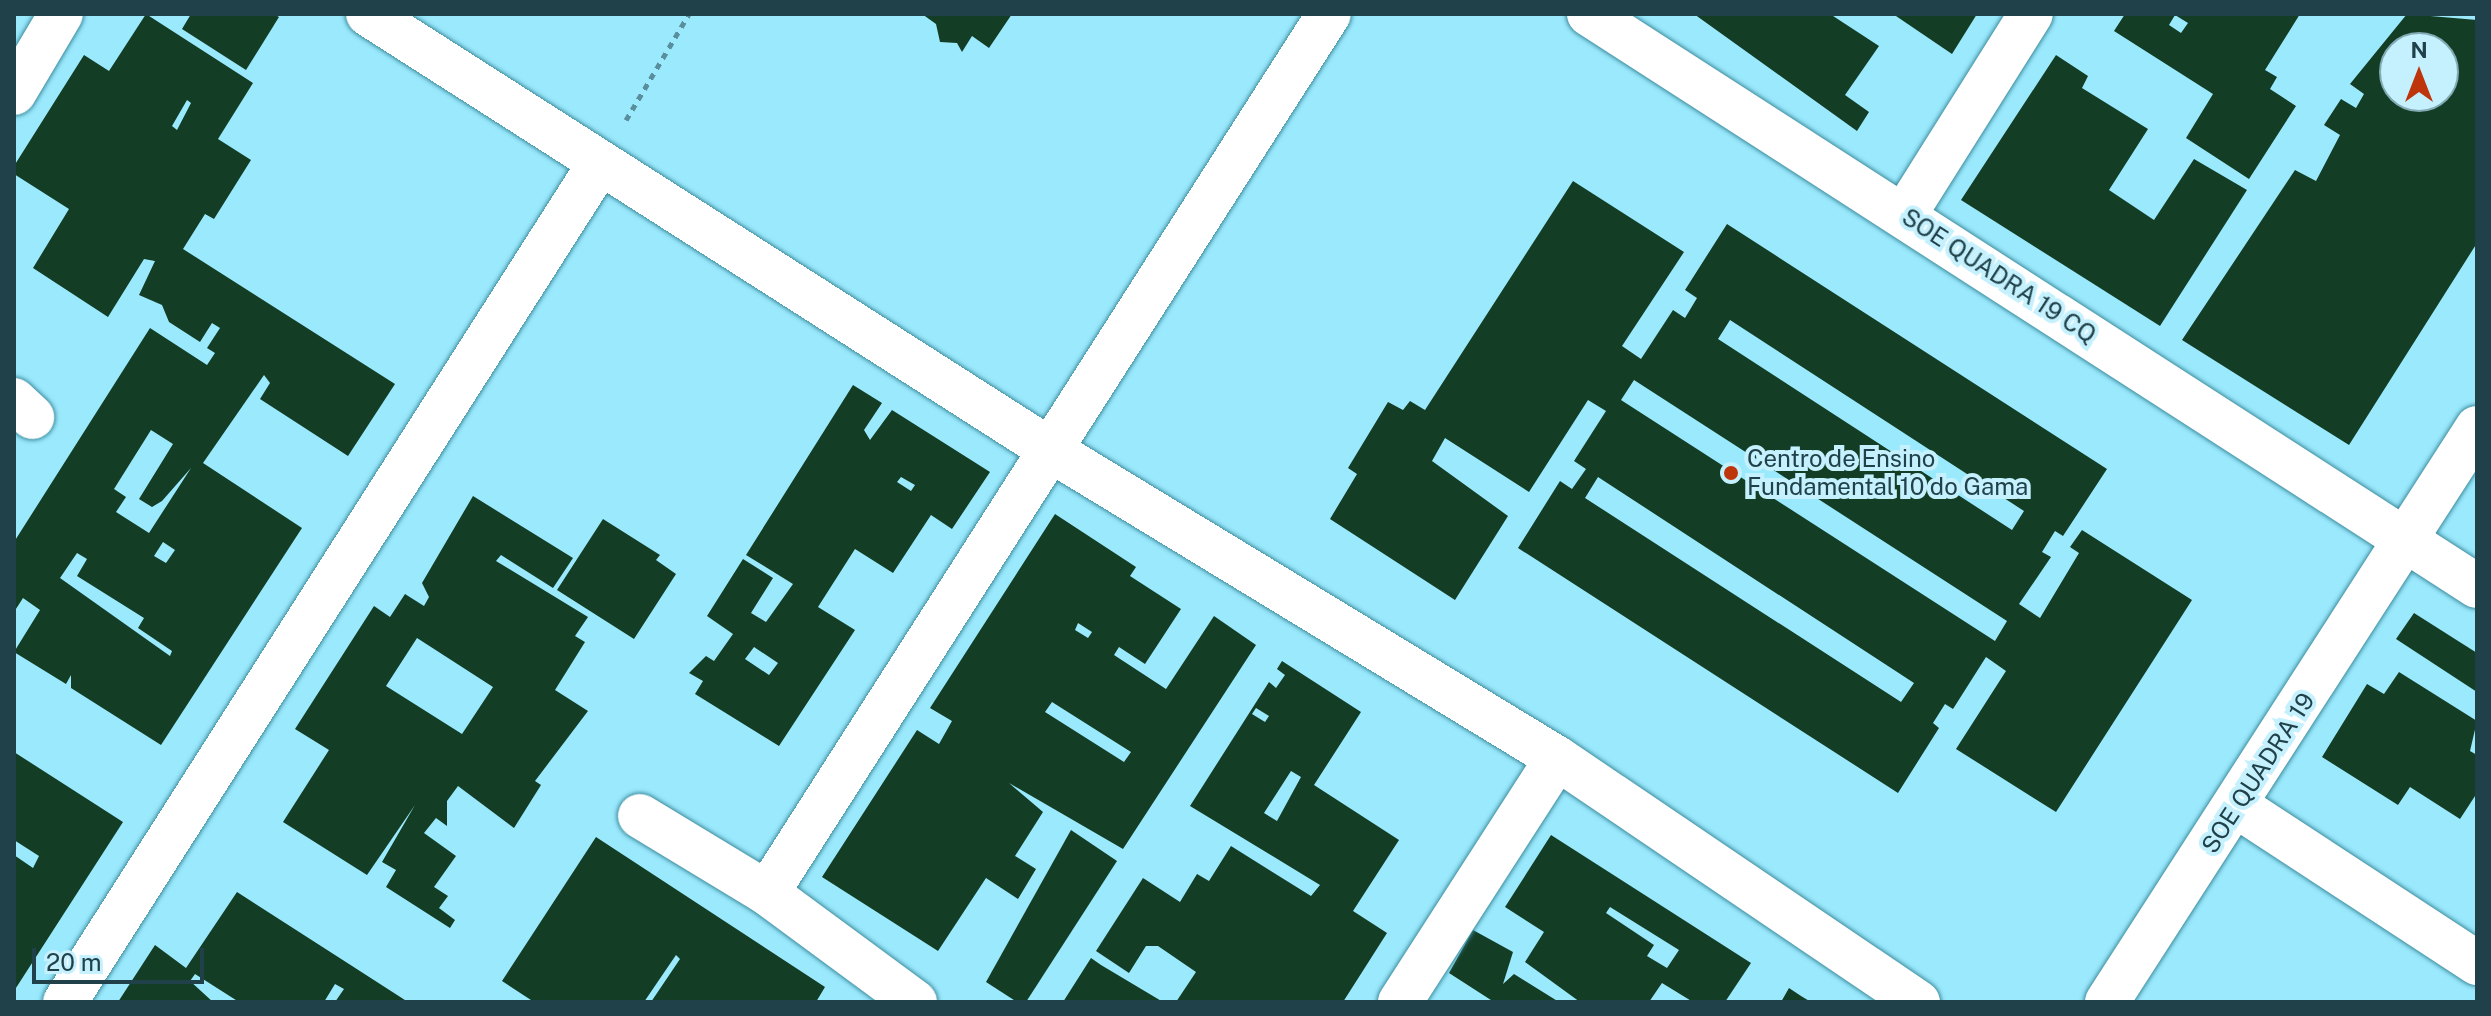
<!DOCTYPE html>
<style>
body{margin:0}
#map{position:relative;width:2491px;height:1016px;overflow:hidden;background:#9be9fd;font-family:"Public Sans",sans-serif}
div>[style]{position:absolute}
.building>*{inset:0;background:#143d25}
.path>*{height:5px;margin-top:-2.5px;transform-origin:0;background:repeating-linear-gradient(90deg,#598f9d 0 6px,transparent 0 12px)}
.roads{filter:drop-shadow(0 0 2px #3d8c9e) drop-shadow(0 0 2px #3d8c9e)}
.minor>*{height:44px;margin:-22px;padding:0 22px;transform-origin:22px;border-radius:22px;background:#fff}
.dots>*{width:22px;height:22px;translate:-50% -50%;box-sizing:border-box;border:4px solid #c4f1fd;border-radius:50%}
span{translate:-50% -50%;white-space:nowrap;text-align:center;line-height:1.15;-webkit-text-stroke:8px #c4f1fd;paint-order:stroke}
.street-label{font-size:24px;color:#204149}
.poi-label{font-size:24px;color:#204149}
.left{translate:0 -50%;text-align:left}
.frame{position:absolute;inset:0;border:16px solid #204149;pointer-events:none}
.north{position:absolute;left:2379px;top:32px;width:80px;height:80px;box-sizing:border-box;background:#c4f1fd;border:2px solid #82abb5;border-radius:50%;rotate:0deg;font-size:22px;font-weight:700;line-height:32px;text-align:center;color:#204149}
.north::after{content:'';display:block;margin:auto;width:28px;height:36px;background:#be350b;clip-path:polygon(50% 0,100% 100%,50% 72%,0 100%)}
.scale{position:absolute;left:32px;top:948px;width:172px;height:36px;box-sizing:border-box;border:4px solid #204149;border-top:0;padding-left:10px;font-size:24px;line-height:28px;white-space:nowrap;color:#204149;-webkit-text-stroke:6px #c4f1fd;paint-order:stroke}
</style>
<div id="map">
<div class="building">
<div style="clip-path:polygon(evenodd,146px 14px,253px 83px,218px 139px,251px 160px,214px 219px,205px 214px,183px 249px,395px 384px,348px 456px,260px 399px,270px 383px,264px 375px,203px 463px,302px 528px,161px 745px,71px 688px,71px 675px,66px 684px,14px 652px,40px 610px,23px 598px,14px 612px,14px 542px,150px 328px,207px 365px,215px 353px,207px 348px,220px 328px,212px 323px,200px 342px,169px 322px,162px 305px,139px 295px,155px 261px,144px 259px,108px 317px,33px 268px,69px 209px,14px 174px,14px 166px,84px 55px,109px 71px,146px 14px,187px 100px,191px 103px,177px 130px,172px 126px,187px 100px,146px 14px,151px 430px,173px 444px,139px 499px,152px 507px,162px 501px,191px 468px,149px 533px,116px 512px,126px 497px,114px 489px,151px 430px,146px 14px,163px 542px,175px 550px,166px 563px,154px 556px,163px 542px,146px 14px,77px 553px,87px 559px,77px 576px,144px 618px,138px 628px,172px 651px,170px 656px,60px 578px,77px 553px)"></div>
<div style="clip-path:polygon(191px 14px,274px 14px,279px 17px,246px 70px,182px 29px)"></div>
<div style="clip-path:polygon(922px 14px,1012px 14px,989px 48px,972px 36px,962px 52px,957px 43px,940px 42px,936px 24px)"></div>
<div style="clip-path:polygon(1694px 14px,1830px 14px,1879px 46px,1845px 95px,1869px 112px,1857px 131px)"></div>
<div style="clip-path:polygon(1893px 14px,1977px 14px,1952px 54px)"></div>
<div style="clip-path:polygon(evenodd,2125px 14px,2300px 14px,2265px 70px,2277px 77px,2270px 89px,2296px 106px,2249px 179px,2186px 138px,2213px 94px,2114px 31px,2125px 14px,2175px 15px,2188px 23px,2181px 33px,2169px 25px,2175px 15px)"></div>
<div style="clip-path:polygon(evenodd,2407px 14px,2477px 20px,2477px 243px,2349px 445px,2182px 340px,2295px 170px,2316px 181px,2340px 135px,2324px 125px,2341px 99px,2356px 108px,2364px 94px,2350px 84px,2407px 14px,2395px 48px,2443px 48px,2443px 96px,2395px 96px,2395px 48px)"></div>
<div style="clip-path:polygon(2056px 55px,2088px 76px,2082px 88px,2148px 129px,2109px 190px,2154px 220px,2194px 159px,2247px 190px,2160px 326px,1961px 200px)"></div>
<div style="clip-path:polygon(evenodd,1573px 181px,1684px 252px,1622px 346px,1641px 359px,1673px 310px,1685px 318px,1697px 298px,1685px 290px,1727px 224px,2107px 469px,2063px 536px,2055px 531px,2042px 552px,2051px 557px,2019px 604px,2040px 618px,2079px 553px,2070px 547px,2082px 530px,2192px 600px,2056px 812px,1956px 749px,2006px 671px,1986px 657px,1953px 709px,1945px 704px,1933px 723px,1939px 728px,1898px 793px,1518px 548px,1560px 481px,1572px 489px,1586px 469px,1574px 461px,1606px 411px,1588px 400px,1529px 492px,1445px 438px,1432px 461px,1508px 516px,1455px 600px,1330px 519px,1357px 474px,1348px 468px,1388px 402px,1403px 410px,1410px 401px,1425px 410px,1573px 181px,1730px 320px,2024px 511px,2012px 530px,1718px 339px,1730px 320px,1573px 181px,1634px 380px,2007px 621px,1995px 641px,1621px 400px,1634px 380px,1573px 181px,1598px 477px,1914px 683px,1901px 702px,1585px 498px,1598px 477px)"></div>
<div style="clip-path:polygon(evenodd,853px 385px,882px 403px,864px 430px,870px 440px,892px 410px,990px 472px,952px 529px,931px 515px,893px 573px,855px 549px,818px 607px,855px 630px,779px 746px,695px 694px,703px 681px,689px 673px,706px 656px,714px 661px,733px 634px,707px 616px,743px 559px,773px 578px,751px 613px,766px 622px,793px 584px,746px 555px,853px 385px,901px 477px,915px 485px,911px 491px,897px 482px,901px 477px,853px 385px,754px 647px,778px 663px,769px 675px,745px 659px,754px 647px)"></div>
<div style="clip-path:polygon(evenodd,473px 496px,573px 558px,553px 588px,501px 555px,496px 561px,588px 617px,575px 636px,585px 642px,555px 690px,588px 711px,535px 781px,541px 785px,514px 828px,458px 786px,447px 801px,447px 826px,436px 818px,424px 833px,456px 856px,434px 887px,448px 896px,439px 908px,455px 920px,450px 928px,386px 887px,396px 870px,382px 862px,415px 805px,367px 875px,283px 822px,329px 750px,295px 729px,374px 606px,390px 617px,405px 594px,424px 606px,429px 597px,422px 583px,473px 496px,417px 638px,493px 687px,462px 734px,386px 686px,417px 638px)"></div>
<div style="clip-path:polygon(evenodd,1055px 514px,1136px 567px,1130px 576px,1181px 609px,1145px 664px,1119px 647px,1114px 655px,1166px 689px,1214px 616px,1256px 645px,1123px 849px,1009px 783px,1043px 812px,1015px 856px,1036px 869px,1018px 899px,986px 878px,938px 951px,822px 877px,917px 730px,939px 744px,952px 721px,930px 708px,1055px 514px,1078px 623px,1092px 632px,1088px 638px,1075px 630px,1078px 623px,1055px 514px,1052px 702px,1131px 752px,1124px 762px,1045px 712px,1052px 702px)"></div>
<div style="clip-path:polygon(603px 519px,660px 555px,656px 560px,676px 574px,634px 639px,557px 590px)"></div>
<div style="clip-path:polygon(2414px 613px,2477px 653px,2477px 692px,2396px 639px)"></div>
<div style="clip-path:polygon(evenodd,1282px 661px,1361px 712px,1314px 785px,1399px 840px,1353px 911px,1387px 933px,1343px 1002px,1176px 1002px,1196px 972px,1158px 946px,1146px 946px,1129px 973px,1096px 951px,1143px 878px,1180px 902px,1197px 874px,1209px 881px,1231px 846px,1311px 896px,1320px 885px,1190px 806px,1269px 682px,1276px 688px,1285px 675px,1277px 669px,1282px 661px,1256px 708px,1269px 716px,1265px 722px,1252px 714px,1256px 708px,1282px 661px,1291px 771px,1301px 777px,1277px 821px,1264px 813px,1291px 771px)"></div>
<div style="clip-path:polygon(2399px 672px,2477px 721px,2470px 751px,2477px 755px,2477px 793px,2460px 819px,2410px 787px,2398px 805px,2322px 757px,2367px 684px,2384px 694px)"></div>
<div style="clip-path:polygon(14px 752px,123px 822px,14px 991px,14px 855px,33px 868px,39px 856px,14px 840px)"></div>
<div style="clip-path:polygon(1071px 830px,1117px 861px,1026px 1002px,1017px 1002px,986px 982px)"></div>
<div style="clip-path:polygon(evenodd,1551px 835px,1751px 963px,1725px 1002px,1693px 1002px,1662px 983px,1649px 1002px,1580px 1002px,1525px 962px,1544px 932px,1505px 907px,1551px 835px,1610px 907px,1679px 950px,1667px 968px,1647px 956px,1654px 945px,1606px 913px,1610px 907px)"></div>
<div style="clip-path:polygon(596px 837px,825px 987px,816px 1002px,651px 1002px,680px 959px,676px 955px,644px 1002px,534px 1002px,502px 981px)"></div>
<div style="clip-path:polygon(237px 892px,349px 964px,408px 1002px,335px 1002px,344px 989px,335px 984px,324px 1002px,239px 1002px,195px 974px,190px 981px,213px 1002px,118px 1002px,155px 945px,186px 968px)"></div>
<div style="clip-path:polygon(1473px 930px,1513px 952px,1503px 984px,1514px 974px,1559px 1002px,1494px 1002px,1449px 973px)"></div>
<div style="clip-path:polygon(1091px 958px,1101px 965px,1163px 1002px,1063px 1002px)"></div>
<div style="clip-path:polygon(1789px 988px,1801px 996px,1811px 1002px,1781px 1002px)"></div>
</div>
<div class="path">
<div style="left:626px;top:120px;width:123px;rotate:-59.3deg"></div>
</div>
<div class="roads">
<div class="minor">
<div style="left:368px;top:14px;width:812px;rotate:32.57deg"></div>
<div style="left:1052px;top:451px;width:591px;rotate:31.3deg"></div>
<div style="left:1557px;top:758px;width:436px;rotate:34.1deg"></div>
<div style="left:1589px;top:14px;width:1056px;rotate:32.79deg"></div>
<div style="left:14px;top:93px;width:92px;rotate:-59.3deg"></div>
<div style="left:1905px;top:214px;width:236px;rotate:-57.8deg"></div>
<div style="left:14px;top:400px;width:25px;rotate:43deg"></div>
<div style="left:2237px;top:806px;width:287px;rotate:33.2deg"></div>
<div style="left:640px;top:816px;width:149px;rotate:31.2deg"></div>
<div style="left:767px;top:893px;width:184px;rotate:36.4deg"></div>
<div style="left:767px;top:893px;width:1043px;rotate:-57.41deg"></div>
<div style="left:65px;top:1002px;width:991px;rotate:-57.48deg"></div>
<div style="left:1400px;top:1002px;width:290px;rotate:-57.2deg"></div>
<div style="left:2107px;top:1002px;width:683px;rotate:-57.19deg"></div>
</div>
</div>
<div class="dots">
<div style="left:1731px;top:473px;background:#be350b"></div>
</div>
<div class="street-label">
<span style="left:1999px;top:276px;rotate:33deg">SOE QUADRA 19 CQ</span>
<span style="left:2258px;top:773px;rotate:-57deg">SOE QUADRA 19</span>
</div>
<div class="poi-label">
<span class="left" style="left:1747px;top:473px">Centro de Ensino<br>Fundamental 10 do Gama</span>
</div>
<div class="frame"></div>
<div class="north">N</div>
<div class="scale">20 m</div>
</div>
